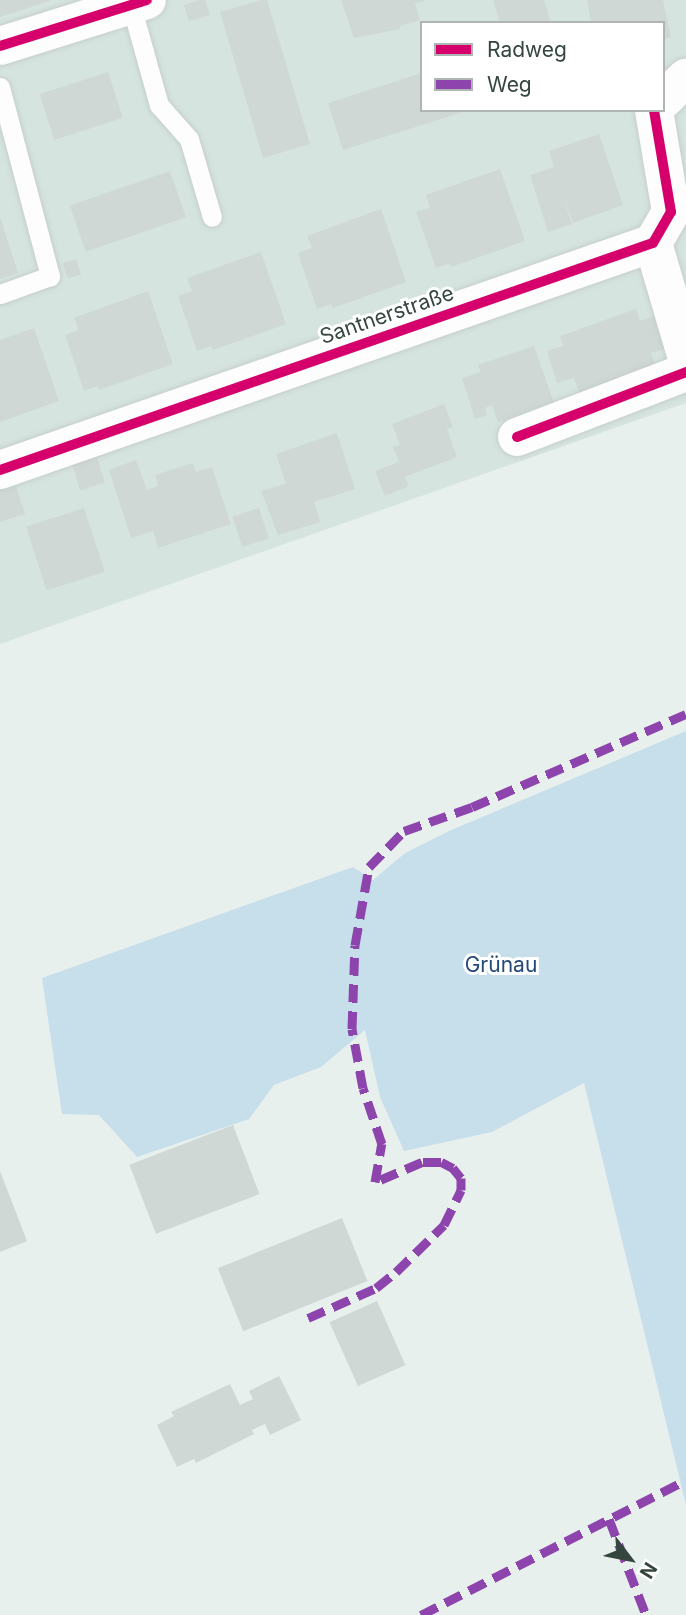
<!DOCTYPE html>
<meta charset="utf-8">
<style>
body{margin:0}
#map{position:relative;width:686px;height:1615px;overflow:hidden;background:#e8f0ed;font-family:Inter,sans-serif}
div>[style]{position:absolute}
.residential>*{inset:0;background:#d5e4df}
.green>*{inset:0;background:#c7deeb}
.building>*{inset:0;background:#cfd8d4;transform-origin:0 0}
.roads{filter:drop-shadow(0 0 2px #c6cecb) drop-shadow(0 0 2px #c6cecb)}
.service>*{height:19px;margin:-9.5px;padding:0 9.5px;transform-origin:9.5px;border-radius:9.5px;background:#fcfdfc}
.minor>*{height:38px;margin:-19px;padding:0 19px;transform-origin:19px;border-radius:19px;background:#fcfdfc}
.quiet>*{height:9px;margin-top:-4.5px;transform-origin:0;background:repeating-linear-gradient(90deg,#8e44ad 0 18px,transparent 0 27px)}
.cycleway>*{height:10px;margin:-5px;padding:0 5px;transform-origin:5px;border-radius:5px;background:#d6006c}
span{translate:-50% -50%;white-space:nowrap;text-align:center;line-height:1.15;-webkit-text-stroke:6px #fff;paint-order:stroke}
.street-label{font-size:21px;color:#34463e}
.park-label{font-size:21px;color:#264979}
.legend{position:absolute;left:420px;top:21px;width:245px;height:91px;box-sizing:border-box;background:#fff;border:2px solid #aeb5b2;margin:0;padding:9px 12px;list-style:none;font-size:21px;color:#34463e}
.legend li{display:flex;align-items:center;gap:14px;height:35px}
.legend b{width:35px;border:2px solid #aeb5b2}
.north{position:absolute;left:595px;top:1524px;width:70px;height:70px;-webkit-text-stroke:5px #fff;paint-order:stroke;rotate:122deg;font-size:19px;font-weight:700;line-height:28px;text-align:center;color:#34463e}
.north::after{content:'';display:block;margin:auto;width:24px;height:32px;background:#34463e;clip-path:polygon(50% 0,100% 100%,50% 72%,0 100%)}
</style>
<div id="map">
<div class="residential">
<div style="clip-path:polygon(evenodd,0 0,686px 0,686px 403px,0 644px,0 0,422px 23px,663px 23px,663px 110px,422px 110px,422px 23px)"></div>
</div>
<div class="green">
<div style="clip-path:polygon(686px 731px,686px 1505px,584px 1083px,492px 1132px,404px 1151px,380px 1097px,365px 1030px,321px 1067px,274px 1085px,249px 1119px,137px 1157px,99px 1115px,62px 1114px,42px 978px,353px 867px,373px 880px,405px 853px,449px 831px)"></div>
</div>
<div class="building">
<div style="clip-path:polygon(0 0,50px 0,50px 1px,0 17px)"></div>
<div style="clip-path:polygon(199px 0,205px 0,210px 15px,189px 21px,184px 5px)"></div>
<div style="clip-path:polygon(261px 0,267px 0,310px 144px,263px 158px,220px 12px)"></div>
<div style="clip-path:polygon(341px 0,425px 0,425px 1px,415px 3px,420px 20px,400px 26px,400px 29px,354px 38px)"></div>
<div style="clip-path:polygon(493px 0,544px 0,551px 23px,500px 23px)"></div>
<div style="clip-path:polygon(587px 0,663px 0,671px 37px,663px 39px,663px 23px,591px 23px)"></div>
<div style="left:108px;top:72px;width:48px;height:72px;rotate:72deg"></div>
<div style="clip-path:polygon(422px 73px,422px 110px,466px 111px,343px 150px,328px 103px)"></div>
<div style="clip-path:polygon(599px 134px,623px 205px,573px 223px,562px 193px,572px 224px,548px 232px,530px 175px,554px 167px,549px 151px)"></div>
<div style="clip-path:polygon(500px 169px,525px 241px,451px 267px,450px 263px,436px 268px,416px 212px,430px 208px,426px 195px)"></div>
<div style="left:170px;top:171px;width:49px;height:106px;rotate:71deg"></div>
<div style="clip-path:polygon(381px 209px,406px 282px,333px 308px,331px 304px,317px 309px,298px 253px,312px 248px,307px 236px)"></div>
<div style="clip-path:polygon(0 217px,18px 273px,0 279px)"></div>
<div style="clip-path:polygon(261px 252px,286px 324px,213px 350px,211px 346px,197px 351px,178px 296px,192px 291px,187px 278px)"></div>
<div style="left:76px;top:259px;width:16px;height:14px;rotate:72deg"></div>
<div style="clip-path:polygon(148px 291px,173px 364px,99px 390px,98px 386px,84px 391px,65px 335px,79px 330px,74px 318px)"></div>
<div style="clip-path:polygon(636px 309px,640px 321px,654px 316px,665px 349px,651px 353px,656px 369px,580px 396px,574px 378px,557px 383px,547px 351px,563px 346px,560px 336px)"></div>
<div style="clip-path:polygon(34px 328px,59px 401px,0 422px,0 340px)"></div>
<div style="clip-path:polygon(534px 346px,554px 403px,498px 422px,492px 405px,485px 408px,487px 415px,475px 419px,462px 378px,481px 372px,478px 365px)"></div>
<div style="clip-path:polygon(444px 404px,453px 427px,447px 429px,457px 457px,405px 477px,409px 486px,385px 496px,375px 471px,399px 462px,393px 447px,400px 445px,392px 424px)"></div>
<div style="clip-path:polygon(337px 433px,355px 489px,314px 502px,320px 522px,278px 535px,261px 491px,286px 484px,276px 454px)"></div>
<div style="left:97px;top:457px;width:27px;height:26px;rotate:73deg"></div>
<div style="clip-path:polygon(136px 460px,147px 490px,158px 486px,155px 475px,193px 463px,196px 472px,212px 467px,231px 524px,158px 548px,153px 531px,131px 538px,109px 470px)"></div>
<div style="clip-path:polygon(16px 486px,25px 514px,0 522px,0 490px)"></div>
<div style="left:84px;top:508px;width:67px;height:61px;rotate:72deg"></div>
<div style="left:259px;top:508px;width:32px;height:28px;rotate:72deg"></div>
<div style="left:233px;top:1125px;width:74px;height:111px;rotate:69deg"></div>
<div style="clip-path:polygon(0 1171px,27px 1241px,0 1252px)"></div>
<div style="left:342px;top:1218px;width:68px;height:134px;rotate:68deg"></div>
<div style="left:377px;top:1301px;width:70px;height:52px;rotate:66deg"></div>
<div style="clip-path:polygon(279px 1376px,301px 1420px,270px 1435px,265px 1424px,252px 1430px,254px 1434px,196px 1463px,194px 1459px,177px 1467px,157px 1425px,174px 1416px,171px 1412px,230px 1384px,240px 1405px,253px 1399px,249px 1391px)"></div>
</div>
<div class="roads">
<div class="service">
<div style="left:131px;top:5px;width:104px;rotate:74.4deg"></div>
<div style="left:159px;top:105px;width:45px;rotate:48.6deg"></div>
<div style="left:189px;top:139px;width:81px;rotate:73.6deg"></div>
<div style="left:0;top:87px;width:196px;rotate:75.2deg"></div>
<div style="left:50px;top:276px;width:53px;rotate:160.2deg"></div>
</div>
<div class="minor">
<div style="left:0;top:46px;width:154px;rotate:-17.4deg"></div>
<div style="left:663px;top:100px;width:32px;rotate:-44deg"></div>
<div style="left:653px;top:243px;width:117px;rotate:73.6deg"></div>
<div style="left:517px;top:437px;width:181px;rotate:-21deg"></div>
<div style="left:0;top:470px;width:691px;rotate:-19.17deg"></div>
<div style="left:653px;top:243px;width:36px;rotate:-60deg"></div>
<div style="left:671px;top:212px;width:103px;rotate:-99.5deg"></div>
</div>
</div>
<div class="quiet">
<div style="left:375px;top:1182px;width:39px;rotate:-80deg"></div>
<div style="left:382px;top:1144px;width:59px;rotate:-108.7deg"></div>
<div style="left:363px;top:1088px;width:60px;rotate:-100.6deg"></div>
<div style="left:352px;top:1029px;width:84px;rotate:-88deg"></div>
<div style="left:355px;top:945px;width:79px;rotate:-79.8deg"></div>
<div style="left:369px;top:867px;width:50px;rotate:-45.8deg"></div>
<div style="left:404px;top:831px;width:72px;rotate:-19.4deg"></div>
<div style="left:472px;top:807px;width:233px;rotate:-23.5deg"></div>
<div style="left:308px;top:1318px;width:74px;rotate:-23.8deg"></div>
<div style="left:376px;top:1288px;width:26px;rotate:-39deg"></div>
<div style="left:396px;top:1272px;width:67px;rotate:-44.4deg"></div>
<div style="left:444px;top:1225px;width:39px;rotate:-64deg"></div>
<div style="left:461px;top:1190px;width:12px;rotate:-90deg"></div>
<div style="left:461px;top:1178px;width:13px;rotate:-129deg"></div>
<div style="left:453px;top:1168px;width:13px;rotate:-153deg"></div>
<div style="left:441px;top:1162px;width:19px;rotate:180deg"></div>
<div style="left:422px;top:1162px;width:51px;rotate:156.9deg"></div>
<div style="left:609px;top:1519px;width:103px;rotate:68.9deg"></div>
<div style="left:421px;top:1615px;width:297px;rotate:-27deg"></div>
</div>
<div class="cycleway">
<div style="left:0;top:46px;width:154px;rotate:-17.4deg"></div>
<div style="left:517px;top:437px;width:181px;rotate:-21deg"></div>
<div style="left:0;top:470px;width:691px;rotate:-19.17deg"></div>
<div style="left:653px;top:243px;width:36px;rotate:-60deg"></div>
<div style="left:671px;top:212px;width:103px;rotate:-99.5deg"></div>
</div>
<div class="street-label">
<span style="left:387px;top:315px;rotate:-19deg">Santnerstraße</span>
</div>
<div class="park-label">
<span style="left:501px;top:965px">Grünau</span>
</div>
<ul class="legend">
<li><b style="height:9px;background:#d6006c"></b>Radweg</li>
<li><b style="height:9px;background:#8e44ad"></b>Weg</li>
</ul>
<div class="north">N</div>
</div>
